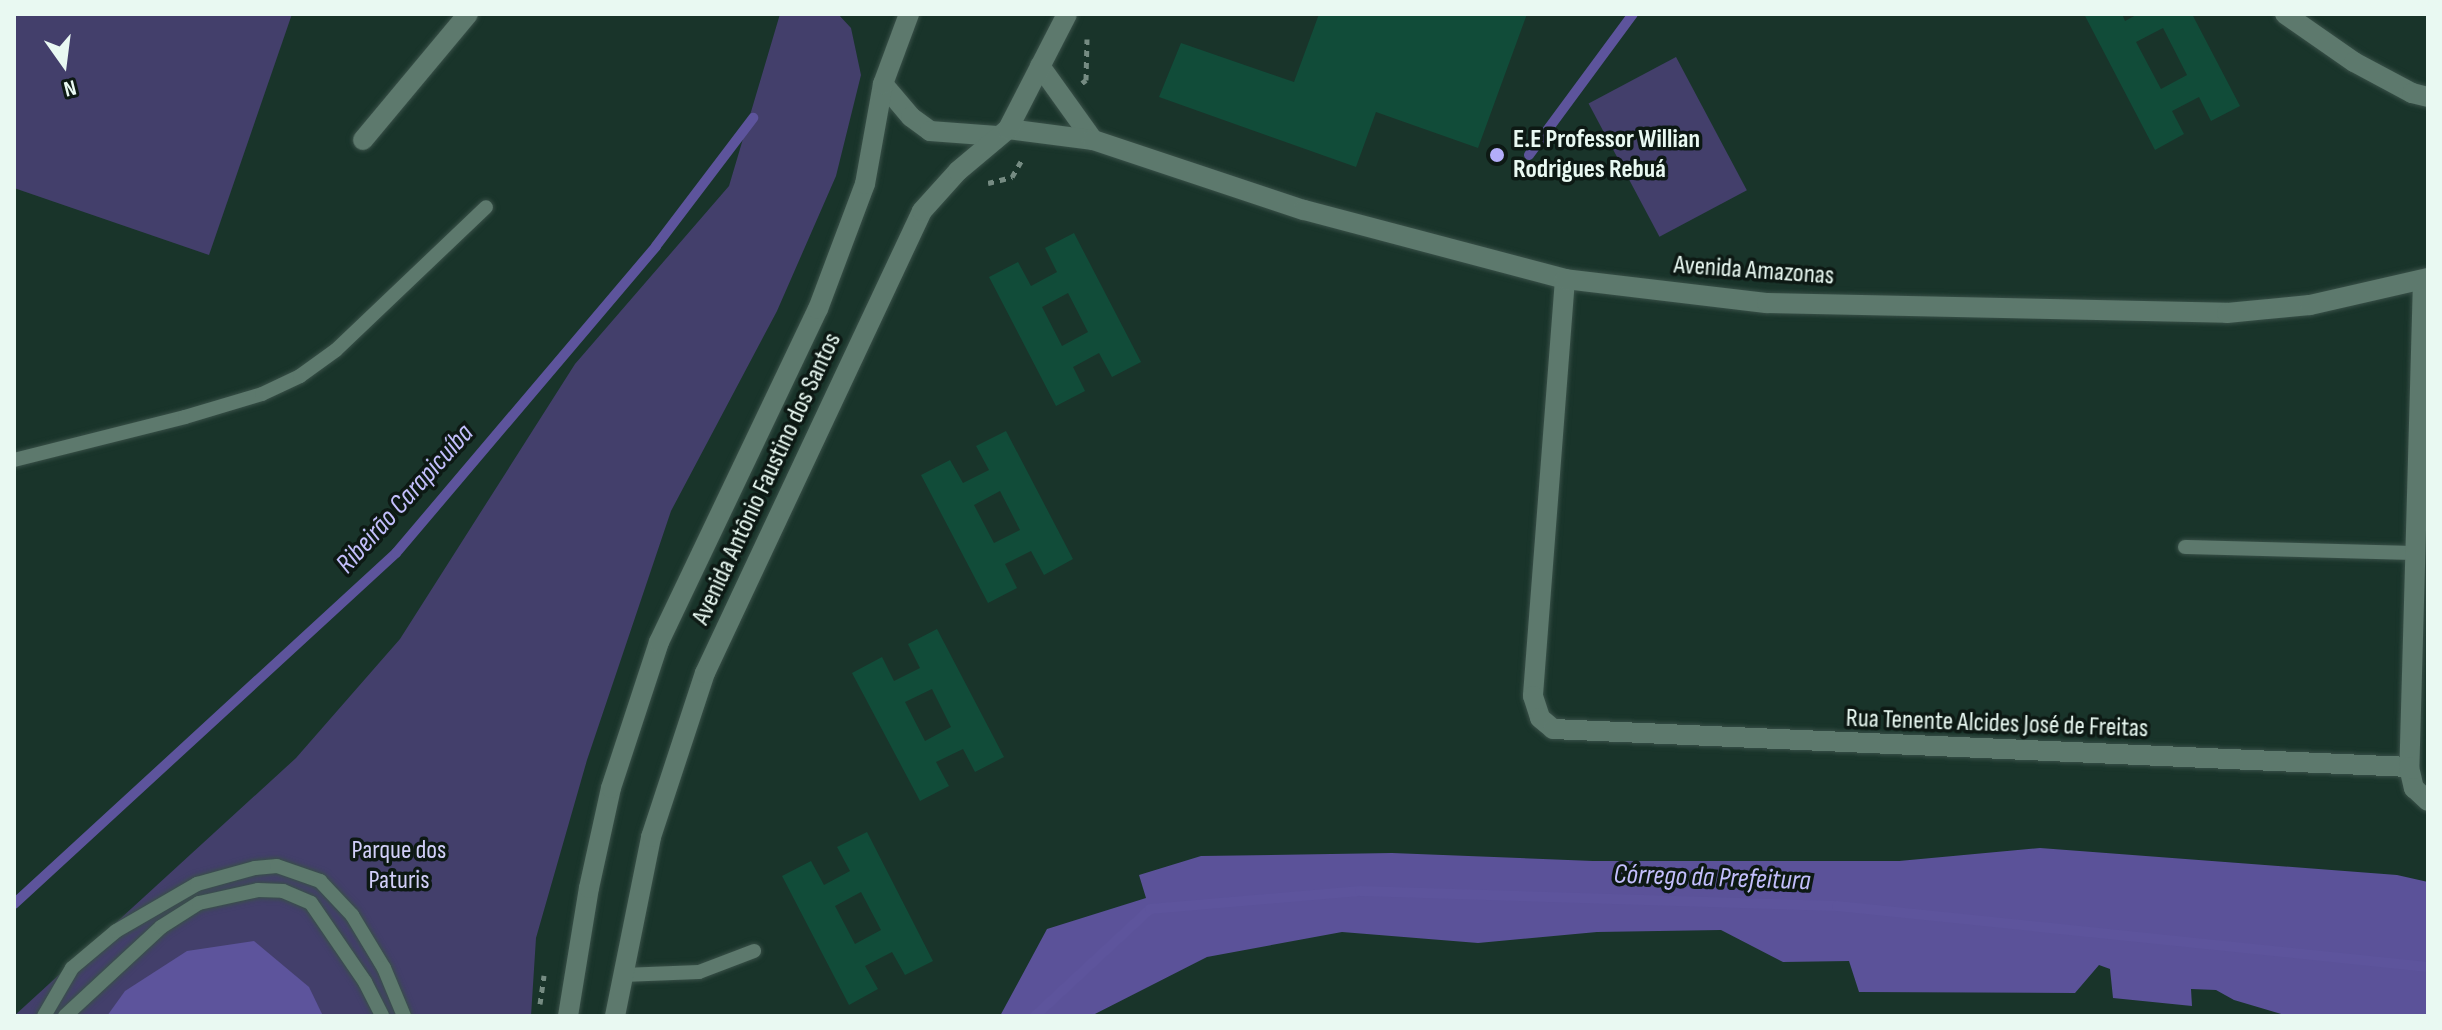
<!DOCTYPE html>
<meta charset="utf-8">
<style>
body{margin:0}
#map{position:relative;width:2442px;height:1030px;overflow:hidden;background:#19342a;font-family:"Sofia Sans Condensed",sans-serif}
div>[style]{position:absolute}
.green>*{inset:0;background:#433f6b;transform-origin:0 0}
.forest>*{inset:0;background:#5b5299}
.water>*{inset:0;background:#5d549c}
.stream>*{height:10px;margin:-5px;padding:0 5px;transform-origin:5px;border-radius:5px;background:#5d549c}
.building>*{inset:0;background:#114c39}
.path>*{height:5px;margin-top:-2.5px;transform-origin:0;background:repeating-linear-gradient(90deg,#758b82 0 6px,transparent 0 12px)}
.roads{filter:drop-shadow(0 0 2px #395048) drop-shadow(0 0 2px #395048)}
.lane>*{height:14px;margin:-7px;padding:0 7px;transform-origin:7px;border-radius:7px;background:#5d796d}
.street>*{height:20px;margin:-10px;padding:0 10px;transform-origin:10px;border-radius:10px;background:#5d796d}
.secondary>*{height:20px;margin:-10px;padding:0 10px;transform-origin:10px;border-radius:10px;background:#5d796d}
.dots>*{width:22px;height:22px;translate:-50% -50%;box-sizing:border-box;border:4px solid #0d1914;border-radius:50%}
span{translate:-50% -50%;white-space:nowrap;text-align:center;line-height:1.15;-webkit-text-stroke:7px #0d1914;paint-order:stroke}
.poi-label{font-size:26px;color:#e9f9f2;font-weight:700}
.left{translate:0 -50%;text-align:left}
.street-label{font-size:26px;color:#e9f9f2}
.park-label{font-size:26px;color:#d1cff8}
.water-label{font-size:28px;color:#c3bffc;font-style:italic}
.frame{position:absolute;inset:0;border:16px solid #e9f9f2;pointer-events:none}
.north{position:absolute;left:24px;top:24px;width:80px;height:80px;-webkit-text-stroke:6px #0d1914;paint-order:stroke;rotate:166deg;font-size:22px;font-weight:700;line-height:32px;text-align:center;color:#e9f9f2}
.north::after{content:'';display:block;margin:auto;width:28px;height:36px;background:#e9f9f2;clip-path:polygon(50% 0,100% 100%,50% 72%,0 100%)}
</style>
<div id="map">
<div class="green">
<div style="clip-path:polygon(14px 14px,292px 14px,209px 255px,14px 188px)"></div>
<div style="clip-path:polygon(780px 14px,838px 14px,851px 28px,861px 75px,836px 176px,777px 311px,671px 511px,587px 760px,536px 938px,531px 1016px,14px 1016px,296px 758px,400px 639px,575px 364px,729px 186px)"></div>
<div style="left:1676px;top:57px;width:151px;height:99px;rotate:62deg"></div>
</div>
<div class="forest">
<div style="clip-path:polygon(2040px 848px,2397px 875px,2428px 882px,2428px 1016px,2288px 1016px,2234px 1000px,2216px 990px,2191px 989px,2192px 1006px,2113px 998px,2110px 969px,2099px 965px,2075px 993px,1859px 992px,1849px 961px,1783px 962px,1721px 930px,1597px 932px,1478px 943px,1342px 932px,1207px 957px,1091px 1016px,1000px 1016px,1047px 929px,1146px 898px,1139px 875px,1201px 856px,1392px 853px,1593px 861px,1899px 861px)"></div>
</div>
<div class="water">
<div style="clip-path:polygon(254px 941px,309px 987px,323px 1016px,107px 1016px,125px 991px,187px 951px)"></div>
</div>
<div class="stream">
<div style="left:1529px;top:155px;width:175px;rotate:-53.6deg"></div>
<div style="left:14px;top:904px;width:519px;rotate:-42.58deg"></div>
<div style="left:396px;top:553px;width:402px;rotate:-49.7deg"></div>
<div style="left:656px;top:246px;width:161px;rotate:-52.8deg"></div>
<div style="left:1035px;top:1016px;width:157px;rotate:-42.9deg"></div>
<div style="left:1150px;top:909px;width:211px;rotate:-4.9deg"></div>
<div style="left:1360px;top:891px;width:477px;rotate:1.8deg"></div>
<div style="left:1837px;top:906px;width:594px;rotate:5.89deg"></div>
</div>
<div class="building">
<div style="clip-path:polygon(1319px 14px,1527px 14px,1478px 148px,1376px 112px,1356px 167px,1159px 97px,1181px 43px,1294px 82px)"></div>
<div style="clip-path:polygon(evenodd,2084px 14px,2122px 14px,2125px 21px,2138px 14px,2192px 14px,2240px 106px,2211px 121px,2199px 97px,2172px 111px,2184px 134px,2155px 150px,2084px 14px,2163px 28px,2187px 75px,2161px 89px,2136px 42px,2163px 28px)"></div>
<div style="clip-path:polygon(evenodd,1074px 233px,1141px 362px,1112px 377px,1099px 353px,1073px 367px,1085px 391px,1056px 406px,989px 277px,1018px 262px,1031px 286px,1057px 272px,1045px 248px,1074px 233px,1068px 293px,1088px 332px,1062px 346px,1042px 307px,1068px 293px)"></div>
<div style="clip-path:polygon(evenodd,1006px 431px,1073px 559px,1044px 575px,1031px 551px,1005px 564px,1017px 588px,988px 603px,921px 475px,950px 460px,963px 483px,989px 470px,976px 446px,1006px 431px,1000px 491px,1020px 530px,994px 543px,974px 505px,1000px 491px)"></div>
<div style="clip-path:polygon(evenodd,937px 629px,1004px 757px,975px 772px,963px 749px,936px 762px,949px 786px,920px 801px,852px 673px,882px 657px,894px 681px,920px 668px,908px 644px,937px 629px,932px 689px,951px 727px,925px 741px,905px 702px,932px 689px)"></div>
<div style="clip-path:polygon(evenodd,867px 832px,933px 961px,905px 975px,892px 952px,865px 966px,878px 989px,849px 1005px,782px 876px,811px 861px,824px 885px,850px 871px,837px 847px,867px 832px,861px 892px,881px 930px,855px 944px,835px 906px,861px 892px)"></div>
</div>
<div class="path">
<div style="left:1082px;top:83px;width:5px;rotate:-37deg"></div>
<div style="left:1086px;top:80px;width:41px;rotate:-88.6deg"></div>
<div style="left:988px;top:183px;width:25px;rotate:-14deg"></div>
<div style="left:1012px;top:177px;width:22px;rotate:-60deg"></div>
<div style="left:540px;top:1004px;width:29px;rotate:-82deg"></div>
</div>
<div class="roads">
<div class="lane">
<div style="left:14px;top:460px;width:176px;rotate:-14.1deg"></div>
<div style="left:185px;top:417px;width:80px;rotate:-16.6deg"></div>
<div style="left:262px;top:394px;width:42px;rotate:-25.3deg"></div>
<div style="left:300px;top:376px;width:44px;rotate:-35.8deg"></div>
<div style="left:336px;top:350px;width:207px;rotate:-43.6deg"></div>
<div style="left:2185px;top:547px;width:231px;rotate:1.5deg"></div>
<div style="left:623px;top:975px;width:76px;rotate:-2.3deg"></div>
<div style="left:699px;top:972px;width:59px;rotate:-20.9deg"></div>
<div style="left:44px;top:1016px;width:56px;rotate:-59.7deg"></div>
<div style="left:72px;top:968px;width:57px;rotate:-40.1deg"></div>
<div style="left:116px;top:931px;width:94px;rotate:-30.1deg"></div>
<div style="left:197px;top:884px;width:60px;rotate:-15.4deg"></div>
<div style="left:255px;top:868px;width:22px;rotate:-5deg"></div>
<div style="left:277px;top:866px;width:46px;rotate:19.2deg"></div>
<div style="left:320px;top:881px;width:47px;rotate:46.7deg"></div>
<div style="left:352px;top:915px;width:62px;rotate:58.9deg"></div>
<div style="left:384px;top:968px;width:52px;rotate:67.4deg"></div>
<div style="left:65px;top:1016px;width:131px;rotate:-42.8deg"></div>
<div style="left:161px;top:927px;width:45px;rotate:-32.3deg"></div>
<div style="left:199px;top:903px;width:60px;rotate:-12.4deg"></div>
<div style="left:258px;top:890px;width:25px;rotate:2deg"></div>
<div style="left:283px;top:891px;width:30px;rotate:23deg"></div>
<div style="left:311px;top:903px;width:96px;rotate:55.6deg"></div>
<div style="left:365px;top:982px;width:38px;rotate:63deg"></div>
</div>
<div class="street">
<div style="left:2285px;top:14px;width:84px;rotate:34.8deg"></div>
<div style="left:2354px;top:62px;width:66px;rotate:28.1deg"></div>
<div style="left:2412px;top:93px;width:16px;rotate:14deg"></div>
<div style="left:363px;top:140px;width:164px;rotate:-50.2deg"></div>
<div style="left:1565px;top:279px;width:418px;rotate:94.4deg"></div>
<div style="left:1533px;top:696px;width:23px;rotate:72deg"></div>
<div style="left:1540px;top:718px;width:17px;rotate:40deg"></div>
<div style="left:1553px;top:729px;width:857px;rotate:2.54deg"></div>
<div style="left:2423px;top:280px;width:487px;rotate:91.6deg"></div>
<div style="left:2409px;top:767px;width:22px;rotate:77deg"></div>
<div style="left:2414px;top:788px;width:19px;rotate:43deg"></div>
</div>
<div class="secondary">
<div style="left:1040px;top:66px;width:91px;rotate:54.4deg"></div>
<div style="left:883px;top:84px;width:43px;rotate:49.7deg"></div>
<div style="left:911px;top:117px;width:24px;rotate:36deg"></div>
<div style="left:930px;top:131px;width:67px;rotate:4.3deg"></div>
<div style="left:1008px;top:129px;width:86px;rotate:7.4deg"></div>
<div style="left:1093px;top:140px;width:222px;rotate:18.4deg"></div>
<div style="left:1304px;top:210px;width:270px;rotate:14.8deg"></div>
<div style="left:1565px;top:279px;width:203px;rotate:6.8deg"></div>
<div style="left:1767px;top:303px;width:460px;rotate:1.2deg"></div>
<div style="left:2227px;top:313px;width:83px;rotate:-5.5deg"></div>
<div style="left:2310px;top:305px;width:121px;rotate:-12.9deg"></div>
<div style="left:568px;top:1016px;width:130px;rotate:-80.7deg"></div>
<div style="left:589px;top:888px;width:102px;rotate:-77.6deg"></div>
<div style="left:611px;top:788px;width:154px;rotate:-71.8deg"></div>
<div style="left:659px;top:642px;width:369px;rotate:-64.5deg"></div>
<div style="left:818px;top:309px;width:134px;rotate:-69.4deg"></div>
<div style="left:865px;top:184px;width:102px;rotate:-79.8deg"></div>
<div style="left:883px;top:84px;width:75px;rotate:-69.6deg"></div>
<div style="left:615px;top:1016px;width:183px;rotate:-78.6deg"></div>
<div style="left:651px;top:837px;width:173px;rotate:-71.8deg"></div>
<div style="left:705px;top:673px;width:510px;rotate:-64.84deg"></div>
<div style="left:922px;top:211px;width:54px;rotate:-48deg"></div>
<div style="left:958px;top:171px;width:65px;rotate:-40deg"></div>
<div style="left:1008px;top:129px;width:129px;rotate:-62.8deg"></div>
</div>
</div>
<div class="dots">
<div style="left:1497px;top:155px;background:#b3adf9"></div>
</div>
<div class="poi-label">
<span class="left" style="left:1513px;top:155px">E.E Professor Willian<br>Rodrigues Rebuá</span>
</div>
<div class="street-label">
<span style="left:1754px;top:271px;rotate:4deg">Avenida Amazonas</span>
<span style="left:767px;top:479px;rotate:-65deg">Avenida Antônio Faustino dos Santos</span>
<span style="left:1997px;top:724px;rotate:2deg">Rua Tenente Alcides José de Freitas</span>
</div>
<div class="park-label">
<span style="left:399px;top:866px">Parque dos<br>Paturis</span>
</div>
<div class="water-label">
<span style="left:405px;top:499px;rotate:-48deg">Ribeirão Carapicuíba</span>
<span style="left:1712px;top:878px;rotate:2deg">Córrego da Prefeitura</span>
</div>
<div class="frame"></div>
<div class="north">N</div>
</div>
